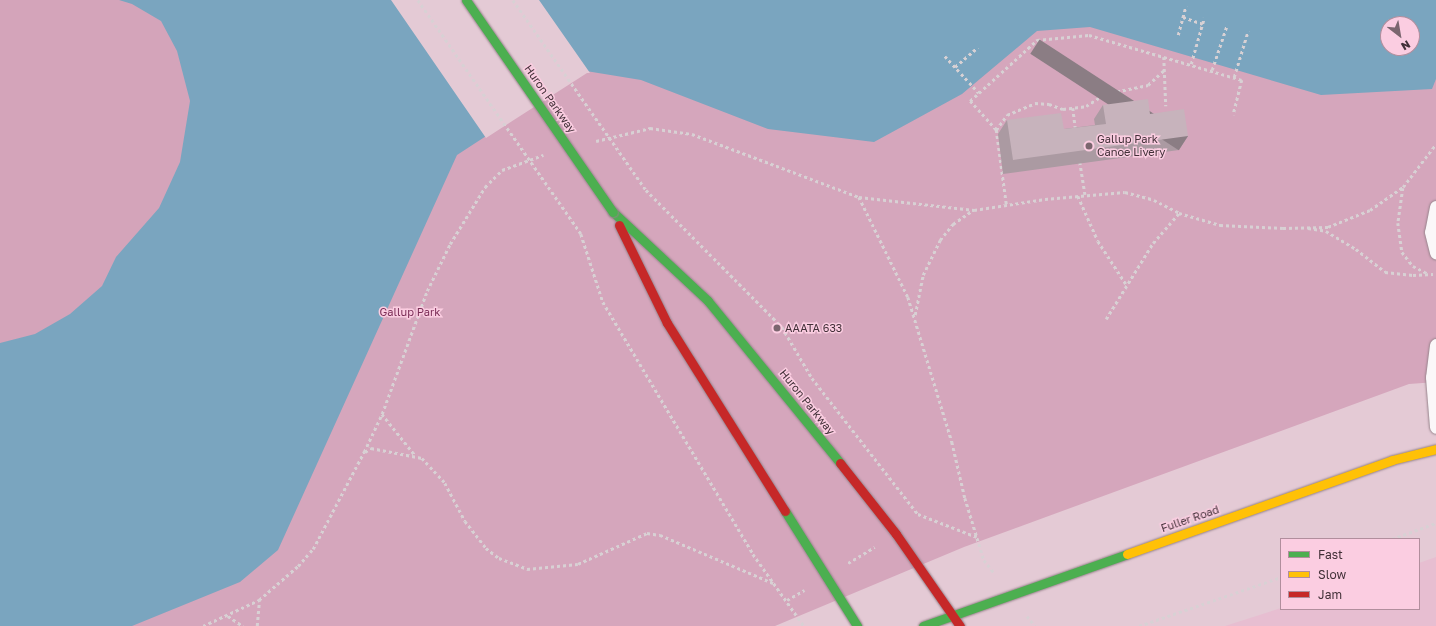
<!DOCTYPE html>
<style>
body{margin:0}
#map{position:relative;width:1436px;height:626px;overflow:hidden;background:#e4cad5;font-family:"Golos Text",sans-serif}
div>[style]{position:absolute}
.built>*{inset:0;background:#e7bed1}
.green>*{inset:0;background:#d5a6bc}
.forest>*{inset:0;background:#d4a4ba}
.water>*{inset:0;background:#7aa5bf}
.pier>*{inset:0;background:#e4cad5}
.path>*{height:2.5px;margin-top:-1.25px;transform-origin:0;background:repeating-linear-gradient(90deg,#d8d1d4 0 3px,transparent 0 6px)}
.roads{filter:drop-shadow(0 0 1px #96838b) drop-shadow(0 0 1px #96838b)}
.lane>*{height:13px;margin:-6.5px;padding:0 6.5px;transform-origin:6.5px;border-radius:6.5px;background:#fbf7f9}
.fast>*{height:9px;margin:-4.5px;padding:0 4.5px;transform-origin:4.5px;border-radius:4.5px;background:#4caf50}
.slow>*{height:9px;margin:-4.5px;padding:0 4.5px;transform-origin:4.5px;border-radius:4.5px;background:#ffc107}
.jam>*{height:9px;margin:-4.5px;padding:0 4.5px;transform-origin:4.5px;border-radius:4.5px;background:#c62828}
.path-bridge>*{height:2.5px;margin-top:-1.25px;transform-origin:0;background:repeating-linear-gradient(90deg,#d8d1d4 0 3px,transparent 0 6px)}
.bridges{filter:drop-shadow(0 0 1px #96838b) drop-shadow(0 0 1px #96838b)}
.fast-bridge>*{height:9px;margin:-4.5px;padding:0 4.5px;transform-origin:4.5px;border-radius:4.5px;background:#4caf50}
.wall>*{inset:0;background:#ab9aa2}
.shaded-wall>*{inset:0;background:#8b7d84;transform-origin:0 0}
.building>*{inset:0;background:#c7b3bc}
.dots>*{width:11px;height:11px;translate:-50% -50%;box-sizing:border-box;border:2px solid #fbcde1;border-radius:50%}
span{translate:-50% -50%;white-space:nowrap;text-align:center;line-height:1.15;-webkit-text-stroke:3px #fbcde1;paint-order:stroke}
.street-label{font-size:11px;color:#423038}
.poi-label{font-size:11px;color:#423038}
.left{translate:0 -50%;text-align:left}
.park-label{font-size:11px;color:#7b2e57}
.legend{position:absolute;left:1280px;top:538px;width:140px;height:72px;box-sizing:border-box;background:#fbcde1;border:1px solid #b18e9d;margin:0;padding:5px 7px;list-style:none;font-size:12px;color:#423038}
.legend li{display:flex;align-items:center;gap:8px;height:20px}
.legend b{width:20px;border:1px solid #b18e9d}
.north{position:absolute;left:1380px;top:16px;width:40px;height:40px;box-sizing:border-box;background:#fbcde1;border:1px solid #b18e9d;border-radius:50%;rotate:149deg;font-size:11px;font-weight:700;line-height:16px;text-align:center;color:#423038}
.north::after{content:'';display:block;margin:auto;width:14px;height:18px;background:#7b666f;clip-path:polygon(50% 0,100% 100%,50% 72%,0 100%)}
</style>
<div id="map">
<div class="built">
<div style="clip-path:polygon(1436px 557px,1436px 626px,1225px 626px,1281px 608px,1419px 609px,1419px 563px)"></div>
</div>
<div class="green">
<div style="clip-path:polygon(evenodd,0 0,1436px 0,1436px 382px,1409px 384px,964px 547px,775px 626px,0 626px,0 0,1388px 24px,1412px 24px,1412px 48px,1388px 48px,1388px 24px)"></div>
</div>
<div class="forest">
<div style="clip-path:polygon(0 0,119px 0,132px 4px,161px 21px,177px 51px,190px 101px,180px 162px,159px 208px,116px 257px,102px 286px,70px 314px,35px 334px,0 343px)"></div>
</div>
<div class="water">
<div style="clip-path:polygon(evenodd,119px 0,1436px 0,1436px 79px,1432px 89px,1321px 95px,1090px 27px,1037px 31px,962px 94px,874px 142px,768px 129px,641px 80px,586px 71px,457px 155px,278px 550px,240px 582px,132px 626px,0 626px,0 343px,35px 334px,70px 314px,102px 286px,116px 257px,159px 208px,180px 162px,190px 101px,177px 51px,161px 21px,132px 4px,119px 0,1388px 24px,1412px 24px,1412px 48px,1388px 48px,1388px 24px)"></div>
</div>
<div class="pier">
<div style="clip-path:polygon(391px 0,539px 0,590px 73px,587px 73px,486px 138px)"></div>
</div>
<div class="path">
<div style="left:1183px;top:17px;width:21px;rotate:19deg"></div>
<div style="left:1178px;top:35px;width:30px;rotate:-75deg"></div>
<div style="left:945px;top:56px;width:50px;rotate:47.4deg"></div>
<div style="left:1164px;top:57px;width:49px;rotate:87.7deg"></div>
<div style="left:1191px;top:64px;width:48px;rotate:-74.2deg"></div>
<div style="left:955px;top:67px;width:30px;rotate:-41deg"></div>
<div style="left:1212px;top:70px;width:47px;rotate:-71.6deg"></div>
<div style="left:1234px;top:77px;width:48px;rotate:-73.1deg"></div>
<div style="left:1073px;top:108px;width:23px;rotate:83deg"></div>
<div style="left:996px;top:130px;width:39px;rotate:-132deg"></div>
<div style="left:970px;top:101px;width:91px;rotate:-42.3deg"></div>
<div style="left:1037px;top:40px;width:52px;rotate:-5.5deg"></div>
<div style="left:1089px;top:35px;width:159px;rotate:16.4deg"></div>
<div style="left:1242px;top:80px;width:36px;rotate:104deg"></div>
<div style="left:596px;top:141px;width:56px;rotate:-13.5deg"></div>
<div style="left:650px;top:128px;width:42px;rotate:8.1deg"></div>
<div style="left:692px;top:134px;width:178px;rotate:20.7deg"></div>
<div style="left:859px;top:197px;width:116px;rotate:6.4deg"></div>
<div style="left:974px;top:210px;width:72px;rotate:-8.8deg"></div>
<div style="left:1045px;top:199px;width:80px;rotate:-5deg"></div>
<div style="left:1125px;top:192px;width:30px;rotate:15deg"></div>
<div style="left:1154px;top:200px;width:28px;rotate:27deg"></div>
<div style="left:1179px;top:213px;width:43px;rotate:16.3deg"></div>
<div style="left:1220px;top:225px;width:63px;rotate:2.7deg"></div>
<div style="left:1283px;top:228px;width:45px;rotate:-1.3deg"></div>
<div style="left:1328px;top:227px;width:45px;rotate:-22deg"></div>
<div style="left:1370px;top:210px;width:40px;rotate:-34.9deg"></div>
<div style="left:1403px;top:187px;width:54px;rotate:-52.5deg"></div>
<div style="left:1080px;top:162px;width:33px;rotate:81deg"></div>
<div style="left:1403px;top:188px;width:35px;rotate:98deg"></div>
<div style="left:1398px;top:223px;width:29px;rotate:82deg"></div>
<div style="left:1402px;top:252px;width:18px;rotate:52deg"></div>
<div style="left:1413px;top:266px;width:16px;rotate:27deg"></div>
<div style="left:646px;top:190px;width:193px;rotate:45.2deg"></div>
<div style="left:782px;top:327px;width:59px;rotate:59.5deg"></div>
<div style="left:812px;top:378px;width:172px;rotate:52.1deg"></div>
<div style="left:918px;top:514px;width:63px;rotate:21.3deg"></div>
<div style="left:1078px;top:196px;width:49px;rotate:66deg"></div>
<div style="left:1098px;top:241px;width:51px;rotate:56.9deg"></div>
<div style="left:859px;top:197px;width:111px;rotate:63.9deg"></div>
<div style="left:908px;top:297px;width:152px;rotate:73.1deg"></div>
<div style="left:952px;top:442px;width:57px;rotate:76.9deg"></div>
<div style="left:965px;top:498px;width:65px;rotate:73deg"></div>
<div style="left:984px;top:560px;width:18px;rotate:52deg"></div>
<div style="left:1006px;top:204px;width:75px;rotate:-97.7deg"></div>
<div style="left:996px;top:130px;width:19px;rotate:-54deg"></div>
<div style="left:1007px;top:115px;width:30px;rotate:-23deg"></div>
<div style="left:1035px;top:103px;width:14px;rotate:4deg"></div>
<div style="left:1049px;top:104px;width:15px;rotate:20deg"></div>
<div style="left:1063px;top:109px;width:23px;rotate:-7deg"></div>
<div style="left:1086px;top:106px;width:22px;rotate:-32deg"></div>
<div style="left:1105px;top:94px;width:44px;rotate:-11.8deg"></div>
<div style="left:1148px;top:85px;width:21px;rotate:-43deg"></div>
<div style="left:1308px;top:228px;width:18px;rotate:9deg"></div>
<div style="left:1326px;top:231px;width:35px;rotate:31deg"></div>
<div style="left:1356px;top:249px;width:37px;rotate:38deg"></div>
<div style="left:1385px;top:272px;width:28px;rotate:6deg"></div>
<div style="left:1413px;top:275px;width:20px;rotate:-3deg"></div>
<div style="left:581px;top:234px;width:71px;rotate:72.1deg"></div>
<div style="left:603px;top:302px;width:293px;rotate:59.2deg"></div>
<div style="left:753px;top:554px;width:88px;rotate:54.7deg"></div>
<div style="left:915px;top:315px;width:41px;rotate:-78.7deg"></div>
<div style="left:923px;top:275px;width:39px;rotate:-64deg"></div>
<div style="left:940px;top:240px;width:21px;rotate:-51deg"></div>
<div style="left:953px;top:224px;width:24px;rotate:-35deg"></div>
<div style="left:1106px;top:319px;width:89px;rotate:-58.3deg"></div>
<div style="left:1153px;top:243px;width:40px;rotate:-49deg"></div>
<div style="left:382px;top:414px;width:53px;rotate:51.2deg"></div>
<div style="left:365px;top:452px;width:7px;rotate:-34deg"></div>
<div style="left:371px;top:448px;width:52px;rotate:11.1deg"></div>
<div style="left:422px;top:458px;width:34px;rotate:47deg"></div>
<div style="left:445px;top:483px;width:43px;rotate:62.2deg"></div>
<div style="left:465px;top:521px;width:34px;rotate:52deg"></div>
<div style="left:486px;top:548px;width:16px;rotate:38deg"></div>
<div style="left:499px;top:558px;width:30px;rotate:21deg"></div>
<div style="left:527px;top:569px;width:51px;rotate:-5.6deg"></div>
<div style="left:578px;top:564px;width:76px;rotate:-24.2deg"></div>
<div style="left:647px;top:533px;width:13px;rotate:9deg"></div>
<div style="left:660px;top:535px;width:123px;rotate:23deg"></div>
<div style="left:1392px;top:539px;width:47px;rotate:-20deg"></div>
<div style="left:848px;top:563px;width:31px;rotate:-31deg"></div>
<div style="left:787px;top:600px;width:20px;rotate:-30deg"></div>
<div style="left:228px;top:616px;width:18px;rotate:34deg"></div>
<div style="left:1027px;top:616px;width:13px;rotate:51deg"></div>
<div style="left:203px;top:626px;width:62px;rotate:-24.9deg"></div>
<div style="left:259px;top:600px;width:52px;rotate:-41.1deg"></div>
<div style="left:298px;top:566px;width:23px;rotate:-49deg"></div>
<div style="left:313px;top:549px;width:110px;rotate:-62.3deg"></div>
<div style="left:364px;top:452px;width:42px;rotate:-64.7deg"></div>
<div style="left:382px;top:414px;width:131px;rotate:-69.9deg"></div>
<div style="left:427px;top:291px;width:52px;rotate:-63.9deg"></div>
<div style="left:450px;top:244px;width:67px;rotate:-58.4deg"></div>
<div style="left:485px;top:187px;width:24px;rotate:-45deg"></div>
<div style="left:502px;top:170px;width:44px;rotate:-20.1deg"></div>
<div style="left:257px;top:626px;width:25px;rotate:-85deg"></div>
<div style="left:1139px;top:626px;width:150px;rotate:-19deg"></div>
</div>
<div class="roads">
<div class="lane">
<div style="left:1436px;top:207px;width:25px;rotate:101deg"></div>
<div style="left:1431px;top:232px;width:21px;rotate:76deg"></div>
<div style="left:1436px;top:345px;width:32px;rotate:97deg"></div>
<div style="left:1432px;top:377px;width:50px;rotate:85.4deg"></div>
</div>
<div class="fast">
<div style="left:613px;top:212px;width:130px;rotate:43.1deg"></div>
<div style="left:708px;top:301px;width:209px;rotate:50.8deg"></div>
<div style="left:785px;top:511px;width:136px;rotate:57.9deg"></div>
<div style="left:923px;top:626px;width:216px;rotate:-19.4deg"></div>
</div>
<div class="slow">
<div style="left:1127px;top:554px;width:281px;rotate:-19.5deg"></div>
<div style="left:1392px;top:460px;width:45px;rotate:-14deg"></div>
</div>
<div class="jam">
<div style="left:619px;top:225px;width:109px;rotate:63.9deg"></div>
<div style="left:667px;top:323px;width:222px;rotate:57.9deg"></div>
<div style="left:840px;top:463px;width:90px;rotate:51.7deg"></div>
<div style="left:896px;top:534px;width:112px;rotate:55.2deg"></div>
</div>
</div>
<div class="path-bridge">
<div style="left:418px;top:0;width:285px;rotate:55.1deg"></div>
<div style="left:513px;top:0;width:232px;rotate:55deg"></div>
</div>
<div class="bridges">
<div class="fast-bridge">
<div style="left:466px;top:0;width:258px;rotate:55.3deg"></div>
</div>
</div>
<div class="wall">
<div style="clip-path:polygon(1103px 105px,1150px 114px,1188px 136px,1179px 150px,1003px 174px,998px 134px,1007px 120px,1064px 129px,1095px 125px,1094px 119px)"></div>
</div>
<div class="shaded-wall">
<div style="left:1188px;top:136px;width:17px;height:177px;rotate:123deg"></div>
</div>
<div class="building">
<div style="clip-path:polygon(1148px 99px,1150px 114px,1184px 109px,1188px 136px,1013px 160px,1007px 120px,1061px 113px,1064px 129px,1106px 124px,1103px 105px)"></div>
</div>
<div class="dots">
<div style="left:1089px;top:146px;background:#7b666f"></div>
<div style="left:777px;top:328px;background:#7b666f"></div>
</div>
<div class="street-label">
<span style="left:550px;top:99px;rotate:55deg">Huron Parkway</span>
<span style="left:807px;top:402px;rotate:51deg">Huron Parkway</span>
<span style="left:1190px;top:519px;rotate:-19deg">Fuller Road</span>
</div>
<div class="poi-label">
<span class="left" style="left:1097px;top:146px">Gallup Park<br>Canoe Livery</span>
<span class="left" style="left:785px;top:328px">AAATA 633</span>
</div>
<div class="park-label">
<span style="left:410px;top:312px">Gallup Park</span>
</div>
<ul class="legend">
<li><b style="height:5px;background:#4caf50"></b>Fast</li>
<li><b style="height:5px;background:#ffc107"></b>Slow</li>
<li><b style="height:5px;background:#c62828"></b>Jam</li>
</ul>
<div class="north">N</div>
</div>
